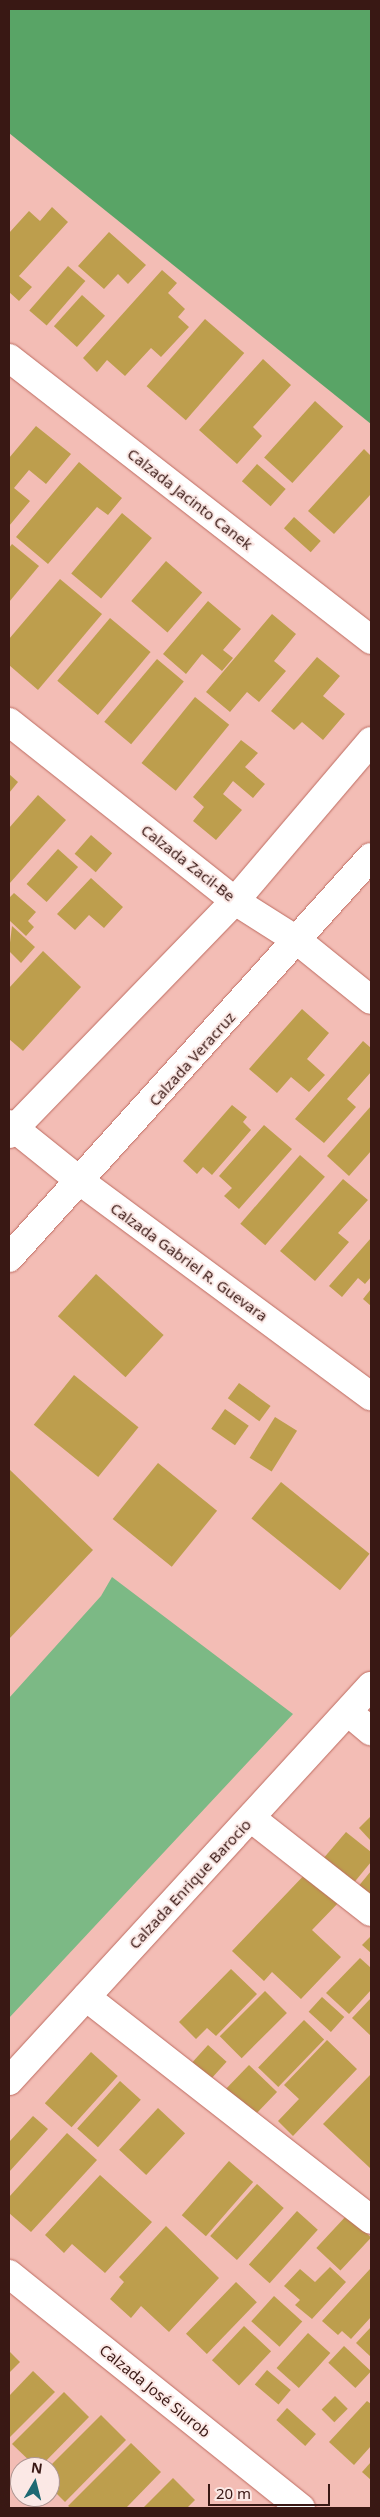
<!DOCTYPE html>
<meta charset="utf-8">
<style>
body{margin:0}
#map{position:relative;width:380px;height:2517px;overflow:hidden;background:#f3bdb5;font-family:"Noto Sans",sans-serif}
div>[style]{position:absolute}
.green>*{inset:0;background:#7cb985}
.forest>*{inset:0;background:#59a466}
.building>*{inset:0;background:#bd9e4d;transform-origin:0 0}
.roads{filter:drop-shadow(0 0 1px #bd6b60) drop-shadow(0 0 1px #bd6b60)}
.minor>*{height:28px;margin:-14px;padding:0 14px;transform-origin:14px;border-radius:14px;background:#fff}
span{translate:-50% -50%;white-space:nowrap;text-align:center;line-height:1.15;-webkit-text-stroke:4px #fbe8e5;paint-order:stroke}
.street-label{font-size:15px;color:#391814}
.frame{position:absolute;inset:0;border:10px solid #391814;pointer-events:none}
.north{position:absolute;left:10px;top:2457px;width:50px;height:50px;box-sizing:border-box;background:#fbe8e5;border:1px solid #ad9591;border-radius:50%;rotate:8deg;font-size:14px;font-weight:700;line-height:20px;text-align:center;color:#391814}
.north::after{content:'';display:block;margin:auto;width:18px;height:22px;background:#1e6973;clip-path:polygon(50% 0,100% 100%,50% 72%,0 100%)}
.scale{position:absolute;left:208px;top:2484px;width:122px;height:22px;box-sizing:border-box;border:2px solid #391814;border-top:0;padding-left:6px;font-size:15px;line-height:18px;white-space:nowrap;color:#391814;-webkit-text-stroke:4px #fbe8e5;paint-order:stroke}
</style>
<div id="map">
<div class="green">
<div style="clip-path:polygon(112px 1577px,293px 1714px,9px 2018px,9px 1698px,101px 1596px)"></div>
</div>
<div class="forest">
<div style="clip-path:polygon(9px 9px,371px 9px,371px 424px,9px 133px)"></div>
</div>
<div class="building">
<div style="clip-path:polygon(52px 207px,68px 222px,19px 276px,32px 287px,19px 301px,9px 292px,9px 233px,29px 211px,40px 221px)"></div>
<div style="clip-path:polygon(109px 232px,146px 265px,128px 284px,118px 274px,104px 289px,78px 266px)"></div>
<div style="left:68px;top:266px;width:23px;height:59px;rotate:41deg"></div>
<div style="clip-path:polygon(162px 270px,177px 283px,168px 293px,185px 309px,178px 317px,189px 327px,161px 357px,151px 348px,125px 376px,107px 360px,97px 372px,83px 358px)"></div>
<div style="left:82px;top:295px;width:31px;height:42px;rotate:42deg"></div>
<div style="left:205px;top:319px;width:52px;height:89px;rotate:41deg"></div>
<div style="clip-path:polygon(263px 359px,291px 385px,253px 427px,262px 436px,237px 464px,199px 430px)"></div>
<div style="left:315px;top:401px;width:38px;height:76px;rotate:42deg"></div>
<div style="clip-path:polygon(36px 426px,71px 454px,46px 484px,29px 470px,14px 488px,30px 501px,9px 526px,9px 458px)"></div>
<div style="clip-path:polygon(364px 449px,371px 456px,371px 494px,334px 534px,308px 511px)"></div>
<div style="clip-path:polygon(79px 462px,122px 498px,108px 515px,97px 507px,48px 564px,16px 537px)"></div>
<div style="left:257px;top:464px;width:38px;height:23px;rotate:41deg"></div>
<div style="left:122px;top:513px;width:39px;height:79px;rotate:40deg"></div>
<div style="left:294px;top:517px;width:36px;height:15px;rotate:42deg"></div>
<div style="clip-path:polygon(12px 544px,39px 566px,9px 602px,9px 548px)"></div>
<div style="left:166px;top:561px;width:48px;height:53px;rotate:41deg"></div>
<div style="clip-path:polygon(60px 579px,102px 614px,38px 690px,9px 665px,9px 639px)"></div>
<div style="clip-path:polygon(208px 601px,241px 629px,223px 650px,233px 658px,222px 671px,202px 654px,186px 674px,163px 654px)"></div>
<div style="clip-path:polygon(272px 614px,296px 634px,274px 661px,286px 671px,259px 702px,247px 692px,230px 712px,206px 692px)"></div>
<div style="left:110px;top:618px;width:53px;height:82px;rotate:40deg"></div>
<div style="clip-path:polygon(317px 657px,340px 676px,323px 696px,345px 714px,323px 740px,302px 722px,294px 730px,271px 711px)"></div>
<div style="left:157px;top:659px;width:35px;height:82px;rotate:40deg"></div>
<div style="left:195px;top:697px;width:44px;height:85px;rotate:39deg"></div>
<div style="clip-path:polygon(241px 740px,258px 753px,245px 767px,265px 784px,253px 798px,233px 781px,223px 794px,242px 810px,216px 840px,193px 821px,204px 807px,193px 797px)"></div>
<div style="clip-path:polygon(9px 774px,18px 782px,9px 793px)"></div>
<div style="clip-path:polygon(38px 795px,66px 820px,9px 884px,9px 828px)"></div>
<div style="left:91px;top:835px;width:28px;height:25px;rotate:41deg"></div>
<div style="left:58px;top:849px;width:27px;height:47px;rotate:42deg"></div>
<div style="clip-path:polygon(91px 878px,123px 907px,104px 928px,89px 915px,75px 930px,57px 914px)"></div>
<div style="clip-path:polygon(14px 893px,36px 912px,28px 921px,34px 927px,26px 936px,9px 920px,9px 898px)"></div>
<div style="clip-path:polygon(12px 926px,35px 947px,21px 963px,9px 951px)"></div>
<div style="clip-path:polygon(43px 951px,81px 987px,23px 1051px,9px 1039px,9px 988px)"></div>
<div style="clip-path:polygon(302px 1009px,329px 1033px,307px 1059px,325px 1075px,309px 1092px,291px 1077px,277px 1093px,249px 1069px)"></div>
<div style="clip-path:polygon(363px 1041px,371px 1048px,371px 1072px,347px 1099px,356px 1107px,324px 1143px,295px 1119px)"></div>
<div style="clip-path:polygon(232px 1105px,247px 1117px,243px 1122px,251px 1130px,212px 1175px,203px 1167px,197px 1174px,183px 1161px)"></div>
<div style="clip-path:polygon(371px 1106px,371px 1151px,349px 1176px,327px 1156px)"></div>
<div style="clip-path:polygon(264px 1125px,292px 1149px,239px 1209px,224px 1196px,232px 1188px,219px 1176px)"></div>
<div style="left:300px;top:1155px;width:33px;height:91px;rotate:41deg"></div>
<div style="clip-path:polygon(343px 1179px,368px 1200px,338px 1233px,349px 1242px,315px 1281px,280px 1251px)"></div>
<div style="clip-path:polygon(371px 1238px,371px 1277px,365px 1284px,358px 1278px,342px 1297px,329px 1286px)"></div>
<div style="left:96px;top:1274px;width:91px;height:57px;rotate:42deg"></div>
<div style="clip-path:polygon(371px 1289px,371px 1306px,363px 1299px)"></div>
<div style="left:74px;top:1375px;width:83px;height:64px;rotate:39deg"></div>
<div style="left:239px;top:1383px;width:39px;height:19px;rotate:36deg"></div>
<div style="left:225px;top:1409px;width:29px;height:24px;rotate:35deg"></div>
<div style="left:275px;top:1417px;width:26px;height:48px;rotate:32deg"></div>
<div style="left:158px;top:1463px;width:76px;height:72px;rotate:39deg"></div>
<div style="clip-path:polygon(9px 1469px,93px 1550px,9px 1639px)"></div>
<div style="left:281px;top:1482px;width:114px;height:47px;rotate:39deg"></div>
<div style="clip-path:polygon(371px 1816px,371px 1841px,359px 1828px)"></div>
<div style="clip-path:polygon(346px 1832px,371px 1852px,371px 1862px,352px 1885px,322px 1860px)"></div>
<div style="clip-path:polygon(309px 1870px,341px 1900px,312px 1930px,341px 1957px,301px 1999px,272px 1972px,264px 1981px,232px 1951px)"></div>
<div style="clip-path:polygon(371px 1871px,371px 1901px,357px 1888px)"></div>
<div style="clip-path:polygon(371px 1936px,371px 1953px,362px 1945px)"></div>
<div style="clip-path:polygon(360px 1958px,371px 1968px,371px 1990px,349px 2014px,326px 1993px)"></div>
<div style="clip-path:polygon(231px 1969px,257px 1994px,216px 2036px,207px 2028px,196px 2039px,179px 2022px)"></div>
<div style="left:265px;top:1991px;width:31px;height:64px;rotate:45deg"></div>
<div style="left:322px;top:1997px;width:30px;height:20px;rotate:42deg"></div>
<div style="clip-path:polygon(371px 1998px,371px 2036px,352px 2018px)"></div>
<div style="left:304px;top:2020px;width:28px;height:66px;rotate:44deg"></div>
<div style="clip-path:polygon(327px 2040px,357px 2069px,293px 2136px,278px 2121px,299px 2099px,284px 2085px)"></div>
<div style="left:208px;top:2045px;width:25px;height:24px;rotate:42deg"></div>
<div style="left:91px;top:2052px;width:36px;height:69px;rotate:42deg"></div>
<div style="left:249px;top:2065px;width:39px;height:41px;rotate:44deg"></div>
<div style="clip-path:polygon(371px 2074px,371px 2169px,323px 2124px)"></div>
<div style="left:120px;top:2081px;width:28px;height:64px;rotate:42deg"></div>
<div style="left:158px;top:2108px;width:37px;height:57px;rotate:43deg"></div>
<div style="clip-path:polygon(33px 2116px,48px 2129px,9px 2172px,9px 2142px)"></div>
<div style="clip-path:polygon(67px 2133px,97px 2160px,31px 2232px,9px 2213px,9px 2197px)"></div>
<div style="left:229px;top:2161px;width:32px;height:72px;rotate:41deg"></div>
<div style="clip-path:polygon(100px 2175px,152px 2222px,105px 2273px,72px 2244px,64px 2253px,45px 2235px)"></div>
<div style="left:257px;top:2184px;width:36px;height:70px;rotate:42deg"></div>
<div style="left:297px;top:2211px;width:28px;height:72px;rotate:42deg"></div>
<div style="left:347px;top:2215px;width:33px;height:45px;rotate:43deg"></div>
<div style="clip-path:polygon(166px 2226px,219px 2278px,169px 2332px,141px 2306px,131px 2318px,110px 2299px,124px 2282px,119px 2277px)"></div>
<div style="clip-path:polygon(330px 2267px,346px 2282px,312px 2319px,295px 2305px,300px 2300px,284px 2286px,300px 2269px,315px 2282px)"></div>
<div style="clip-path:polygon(370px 2269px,371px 2317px,351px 2339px,342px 2331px,338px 2335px,322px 2321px)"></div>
<div style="left:236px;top:2282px;width:29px;height:72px;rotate:44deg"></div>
<div style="left:274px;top:2296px;width:38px;height:34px;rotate:42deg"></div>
<div style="left:244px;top:2326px;width:37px;height:47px;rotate:43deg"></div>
<div style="clip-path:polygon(371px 2327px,371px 2357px,356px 2343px)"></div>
<div style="left:308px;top:2333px;width:30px;height:47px;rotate:42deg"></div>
<div style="left:344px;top:2346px;width:37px;height:23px;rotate:43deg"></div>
<div style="clip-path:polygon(9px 2351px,20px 2362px,9px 2373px)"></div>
<div style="left:267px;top:2370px;width:31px;height:19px;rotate:40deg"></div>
<div style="clip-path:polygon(33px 2371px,55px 2392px,10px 2437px,9px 2396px)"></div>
<div style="clip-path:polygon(64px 2392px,89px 2417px,40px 2467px,36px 2467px,12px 2444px)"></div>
<div style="left:335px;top:2396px;width:18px;height:19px;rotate:45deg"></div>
<div style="clip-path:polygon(367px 2401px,371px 2404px,371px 2446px,354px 2465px,329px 2442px)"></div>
<div style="left:287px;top:2408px;width:39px;height:16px;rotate:42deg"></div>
<div style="clip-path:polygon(101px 2415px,126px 2440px,65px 2502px,50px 2487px,50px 2466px)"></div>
<div style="clip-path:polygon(131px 2443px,161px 2472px,126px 2508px,71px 2508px,68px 2506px)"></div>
<div style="clip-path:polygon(371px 2462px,371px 2480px,362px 2472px)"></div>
<div style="clip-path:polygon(173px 2478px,195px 2500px,187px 2508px,143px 2508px)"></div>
</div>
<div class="roads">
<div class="minor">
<div style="left:9px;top:358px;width:459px;rotate:37.9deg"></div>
<div style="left:9px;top:722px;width:288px;rotate:38.4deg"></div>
<div style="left:235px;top:901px;width:75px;rotate:32.4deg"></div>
<div style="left:298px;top:941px;width:94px;rotate:38.9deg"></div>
<div style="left:9px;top:1124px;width:91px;rotate:38.8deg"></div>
<div style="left:80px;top:1181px;width:362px;rotate:36.5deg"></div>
<div style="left:9px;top:1134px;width:325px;rotate:-45.9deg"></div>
<div style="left:235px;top:901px;width:210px;rotate:-49.6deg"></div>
<div style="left:9px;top:1258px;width:540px;rotate:-47.93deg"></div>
<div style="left:348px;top:1712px;width:30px;rotate:40deg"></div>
<div style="left:251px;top:1818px;width:152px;rotate:38.1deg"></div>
<div style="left:86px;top:1997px;width:362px;rotate:38deg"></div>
<div style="left:9px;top:2081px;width:536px;rotate:-47.5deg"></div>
<div style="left:9px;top:2274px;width:374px;rotate:38.7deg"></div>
</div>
</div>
<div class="street-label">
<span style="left:190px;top:499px;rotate:38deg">Calzada Jacinto Canek</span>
<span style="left:188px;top:863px;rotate:38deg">Calzada Zacil-Be</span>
<span style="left:192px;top:1059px;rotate:-48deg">Calzada Veracruz</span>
<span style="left:189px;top:1262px;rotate:36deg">Calzada Gabriel R. Guevara</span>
<span style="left:190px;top:1884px;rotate:-47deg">Calzada Enrique Barocio</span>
<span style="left:155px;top:2391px;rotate:39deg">Calzada José Siurob</span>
</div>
<div class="frame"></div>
<div class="north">N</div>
<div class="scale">20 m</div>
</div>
